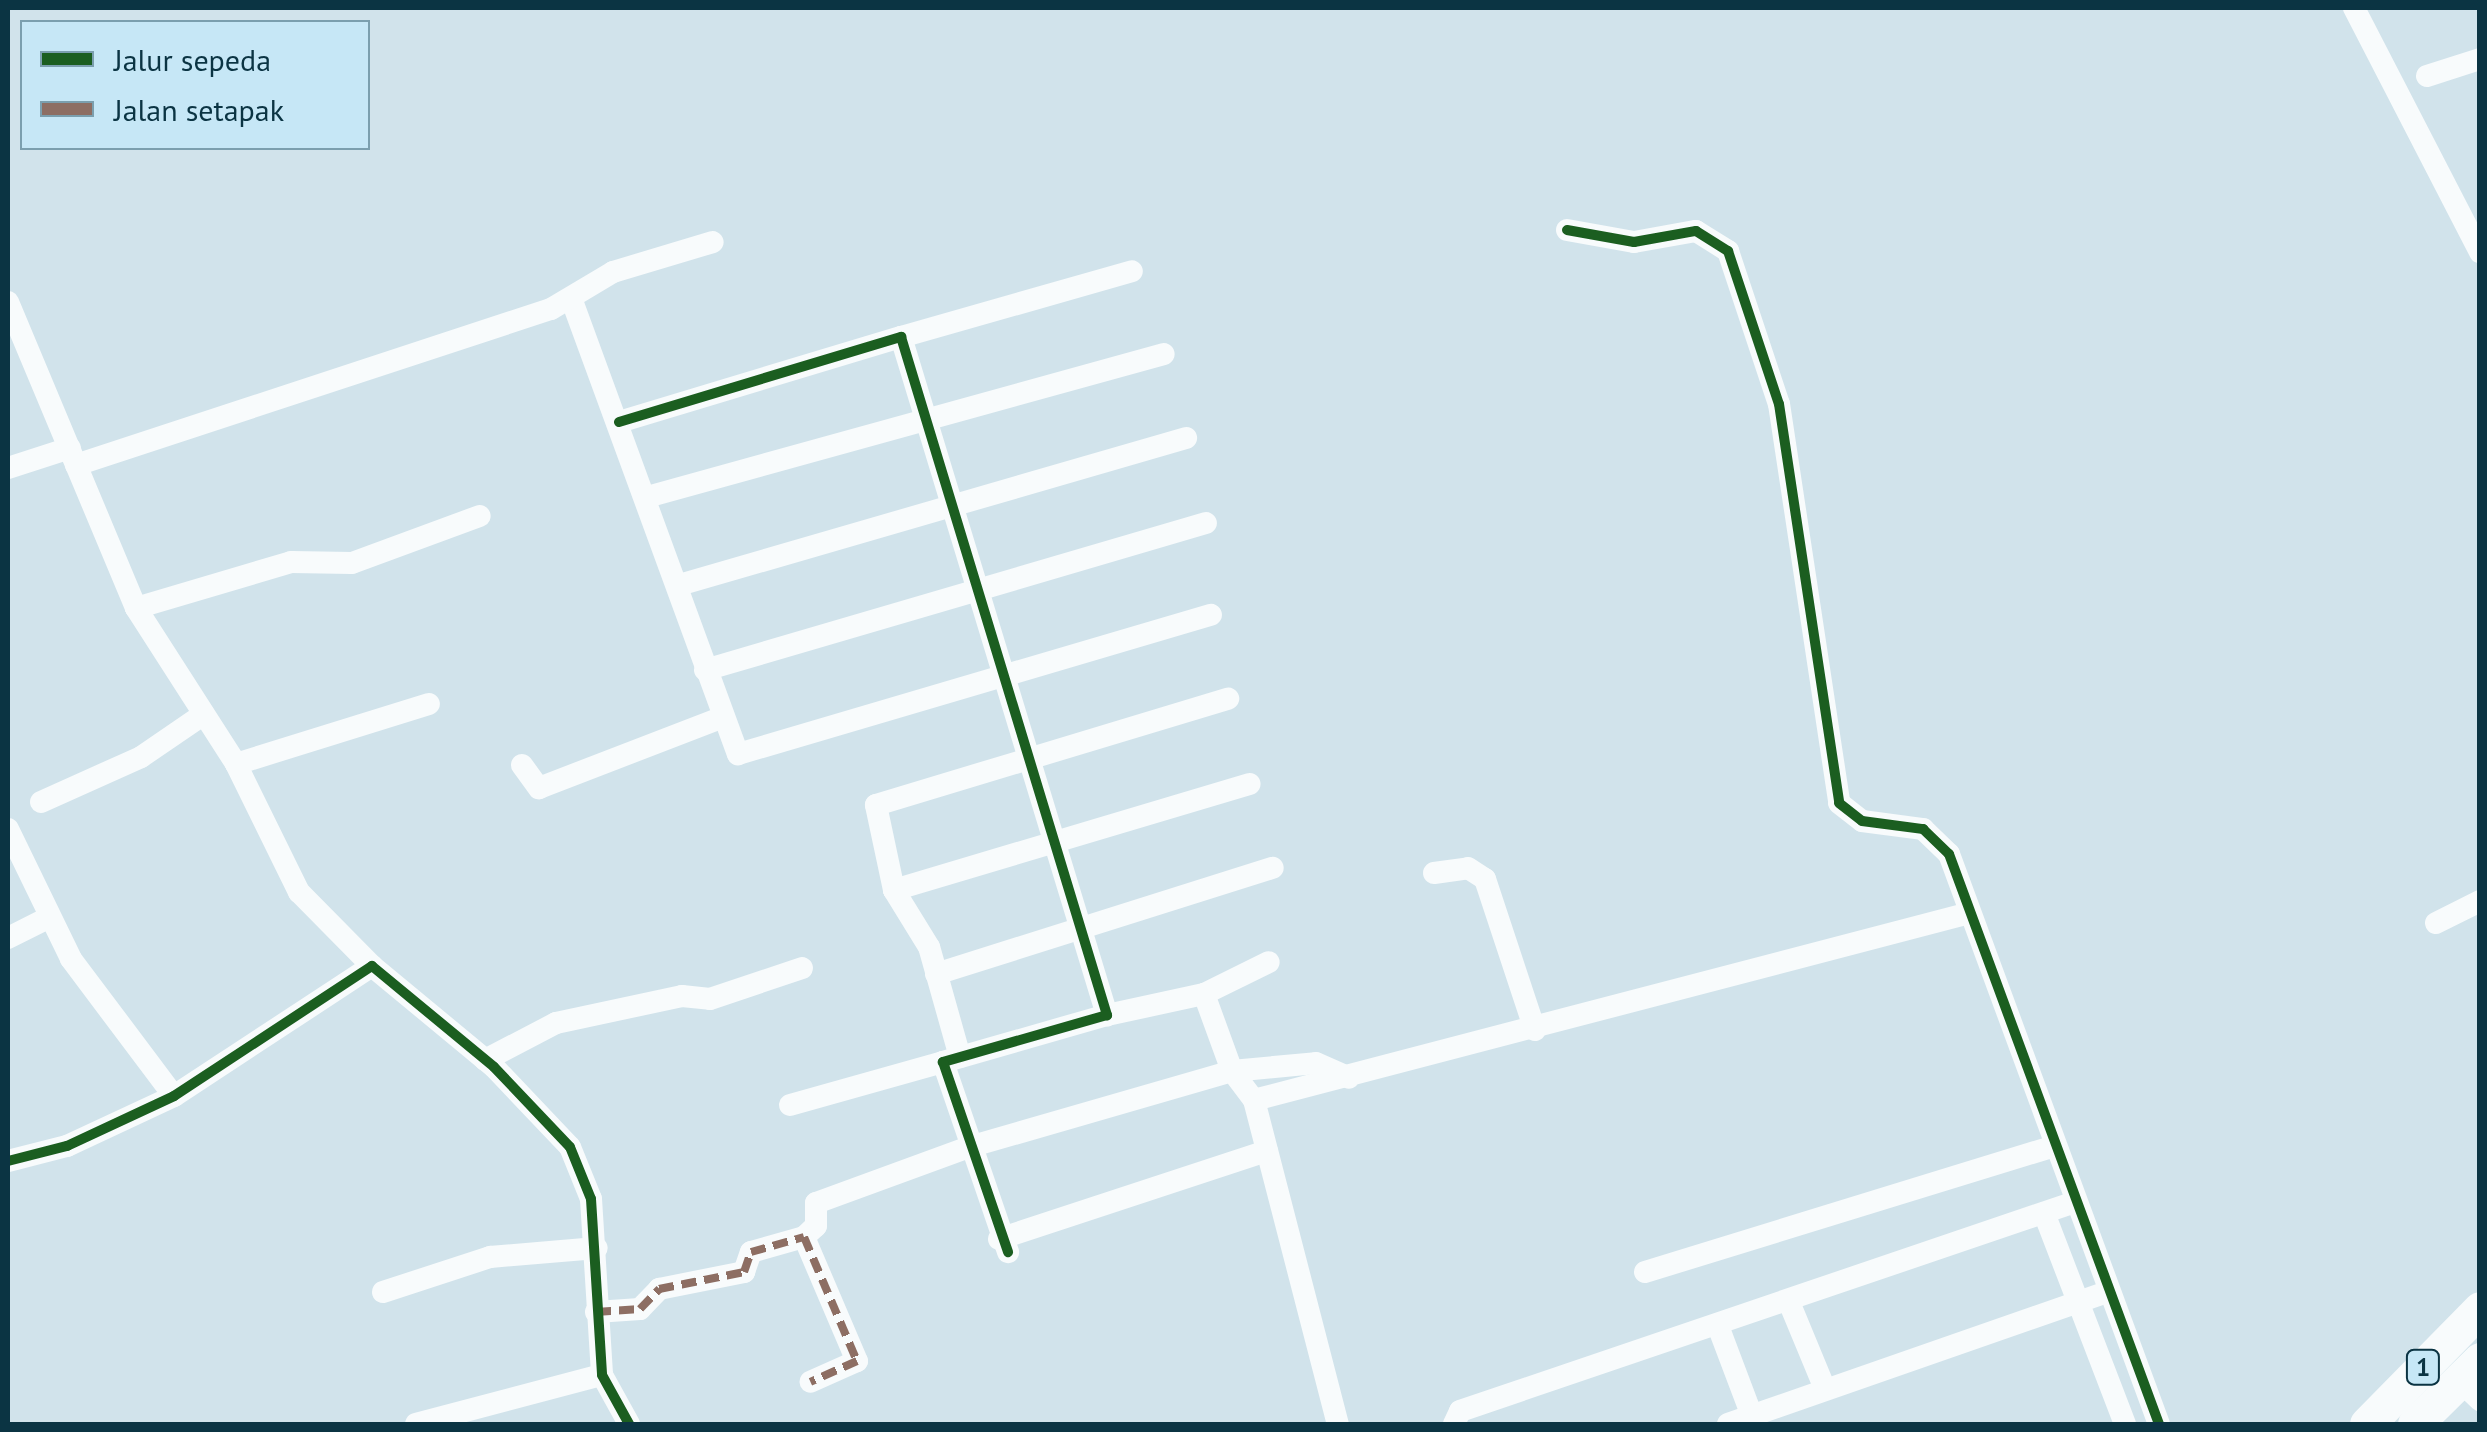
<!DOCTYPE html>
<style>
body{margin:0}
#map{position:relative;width:2487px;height:1432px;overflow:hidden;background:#d1e3eb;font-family:"PT Sans",sans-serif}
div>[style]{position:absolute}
.minor>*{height:22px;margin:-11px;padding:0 11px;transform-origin:11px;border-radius:11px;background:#f8fbfc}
.highway>*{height:35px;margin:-17.5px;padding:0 17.5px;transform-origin:17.5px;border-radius:17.5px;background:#f8fbfc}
.quiet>*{height:8px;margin-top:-4px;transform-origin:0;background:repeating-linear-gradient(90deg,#8d6e63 0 15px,transparent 0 23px)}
.cycleway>*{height:10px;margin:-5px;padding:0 5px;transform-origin:5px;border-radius:5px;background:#1b5e20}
span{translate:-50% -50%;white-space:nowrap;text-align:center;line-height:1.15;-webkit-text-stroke:8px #c6e7f6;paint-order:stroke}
.shield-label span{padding:2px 8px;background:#c6e7f6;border:2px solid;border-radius:8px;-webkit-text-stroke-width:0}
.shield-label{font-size:25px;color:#0b3443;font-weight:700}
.frame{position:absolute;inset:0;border:10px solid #0b3443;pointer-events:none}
.legend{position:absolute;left:20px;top:20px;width:350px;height:130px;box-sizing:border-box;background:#c6e7f6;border:2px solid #7b9fae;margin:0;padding:12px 18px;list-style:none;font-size:30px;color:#0b3443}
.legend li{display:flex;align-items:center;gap:20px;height:50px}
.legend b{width:50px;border:2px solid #7b9fae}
</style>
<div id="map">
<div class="minor">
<div style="left:2354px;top:8px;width:275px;rotate:62.7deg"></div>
<div style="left:2427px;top:76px;width:56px;rotate:-17.8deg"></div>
<div style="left:1567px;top:230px;width:68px;rotate:10.2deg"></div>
<div style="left:1634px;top:242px;width:63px;rotate:-10.1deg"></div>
<div style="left:1696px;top:231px;width:38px;rotate:32deg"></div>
<div style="left:1728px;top:251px;width:161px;rotate:71.6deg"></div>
<div style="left:1779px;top:404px;width:403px;rotate:81.4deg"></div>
<div style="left:1839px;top:803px;width:29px;rotate:38deg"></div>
<div style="left:1862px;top:821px;width:62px;rotate:7.5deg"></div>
<div style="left:1923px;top:829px;width:36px;rotate:44deg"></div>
<div style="left:1949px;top:854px;width:607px;rotate:69.78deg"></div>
<div style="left:571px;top:298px;width:486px;rotate:69.9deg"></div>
<div style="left:738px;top:754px;width:493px;rotate:-16.4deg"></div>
<div style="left:8px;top:302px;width:332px;rotate:67.3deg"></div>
<div style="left:136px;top:608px;width:185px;rotate:57.3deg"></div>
<div style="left:236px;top:764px;width:143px;rotate:63.8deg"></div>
<div style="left:299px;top:892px;width:104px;rotate:45.4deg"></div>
<div style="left:901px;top:337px;width:240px;rotate:-15.9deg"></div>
<div style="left:619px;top:422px;width:295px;rotate:-16.8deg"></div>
<div style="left:901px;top:337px;width:709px;rotate:73.1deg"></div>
<div style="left:1107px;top:1015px;width:171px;rotate:164deg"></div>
<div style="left:943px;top:1062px;width:201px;rotate:71.1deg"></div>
<div style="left:76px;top:465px;width:500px;rotate:-18.2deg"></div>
<div style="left:551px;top:309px;width:72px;rotate:-30.8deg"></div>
<div style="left:613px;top:272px;width:104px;rotate:-16.7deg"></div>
<div style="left:8px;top:468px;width:65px;rotate:-17.9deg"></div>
<div style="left:647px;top:497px;width:536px;rotate:-15.46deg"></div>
<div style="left:679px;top:585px;width:528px;rotate:-16.17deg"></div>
<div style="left:136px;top:608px;width:162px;rotate:-16.5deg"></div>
<div style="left:291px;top:562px;width:61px;rotate:0.9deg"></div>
<div style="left:352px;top:563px;width:136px;rotate:-20.2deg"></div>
<div style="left:705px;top:670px;width:522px;rotate:-16.35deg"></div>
<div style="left:236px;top:764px;width:202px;rotate:-17.3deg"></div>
<div style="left:522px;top:765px;width:29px;rotate:54deg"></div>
<div style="left:539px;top:788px;width:194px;rotate:-21.1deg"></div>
<div style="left:41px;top:802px;width:110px;rotate:-24.2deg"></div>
<div style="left:141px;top:757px;width:76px;rotate:-34.3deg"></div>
<div style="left:8px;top:829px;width:144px;rotate:64.1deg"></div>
<div style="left:71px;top:959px;width:171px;rotate:53.1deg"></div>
<div style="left:1434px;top:873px;width:34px;rotate:-8deg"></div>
<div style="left:1468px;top:868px;width:20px;rotate:33deg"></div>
<div style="left:1485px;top:879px;width:159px;rotate:71.7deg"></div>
<div style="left:894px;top:890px;width:371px;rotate:-16.6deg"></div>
<div style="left:2436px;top:923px;width:49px;rotate:-26.6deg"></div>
<div style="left:8px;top:938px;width:42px;rotate:-26.6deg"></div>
<div style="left:936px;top:974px;width:353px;rotate:-17.5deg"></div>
<div style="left:1204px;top:994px;width:72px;rotate:-26.2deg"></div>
<div style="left:1107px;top:1015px;width:99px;rotate:-12.2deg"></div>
<div style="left:1204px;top:994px;width:82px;rotate:70deg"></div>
<div style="left:1232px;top:1071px;width:36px;rotate:53deg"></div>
<div style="left:1254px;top:1100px;width:740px;rotate:-14.64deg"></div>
<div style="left:960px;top:1057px;width:114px;rotate:-105.7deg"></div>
<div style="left:929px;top:947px;width:67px;rotate:-121.6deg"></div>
<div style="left:894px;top:890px;width:87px;rotate:-102deg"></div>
<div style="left:876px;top:805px;width:368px;rotate:-16.8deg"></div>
<div style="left:485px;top:1060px;width:80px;rotate:-27.5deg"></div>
<div style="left:556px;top:1023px;width:129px;rotate:-12.1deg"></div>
<div style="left:682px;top:996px;width:28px;rotate:6deg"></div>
<div style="left:710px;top:999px;width:97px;rotate:-18.6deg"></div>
<div style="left:1254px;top:1100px;width:335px;rotate:75.5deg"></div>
<div style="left:790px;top:1105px;width:159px;rotate:-15.7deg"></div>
<div style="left:8px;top:1161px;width:61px;rotate:-14.3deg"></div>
<div style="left:67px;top:1146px;width:118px;rotate:-25deg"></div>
<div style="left:174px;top:1096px;width:237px;rotate:-33.3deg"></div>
<div style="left:372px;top:966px;width:158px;rotate:39.6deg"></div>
<div style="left:494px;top:1067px;width:110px;rotate:46.5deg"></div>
<div style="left:570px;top:1147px;width:56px;rotate:68deg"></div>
<div style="left:591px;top:1199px;width:176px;rotate:86.4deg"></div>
<div style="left:602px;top:1375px;width:56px;rotate:61.1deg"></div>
<div style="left:2044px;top:1213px;width:226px;rotate:69deg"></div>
<div style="left:804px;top:1237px;width:16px;rotate:-43deg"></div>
<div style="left:816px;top:1226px;width:23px;rotate:-90deg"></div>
<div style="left:816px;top:1203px;width:163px;rotate:-20.1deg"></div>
<div style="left:969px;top:1147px;width:274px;rotate:-16.1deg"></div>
<div style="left:1232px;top:1071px;width:84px;rotate:-5.4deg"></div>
<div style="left:1316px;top:1063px;width:36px;rotate:24deg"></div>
<div style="left:999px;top:1239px;width:282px;rotate:-18.2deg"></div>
<div style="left:1645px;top:1272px;width:428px;rotate:-17.1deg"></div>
<div style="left:383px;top:1292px;width:113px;rotate:-18.1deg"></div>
<div style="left:490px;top:1257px;width:107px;rotate:-4.8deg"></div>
<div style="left:1789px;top:1302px;width:94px;rotate:67.5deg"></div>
<div style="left:596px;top:1312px;width:44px;rotate:-3.9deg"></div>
<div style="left:640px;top:1309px;width:28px;rotate:-46deg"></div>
<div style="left:659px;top:1289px;width:87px;rotate:-11.3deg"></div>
<div style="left:744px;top:1272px;width:21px;rotate:-71deg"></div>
<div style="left:751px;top:1252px;width:55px;rotate:-15.8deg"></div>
<div style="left:804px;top:1237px;width:135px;rotate:66.9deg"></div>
<div style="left:857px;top:1361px;width:51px;rotate:155.9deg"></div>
<div style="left:1718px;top:1326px;width:96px;rotate:69.3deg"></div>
<div style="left:2460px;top:1381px;width:28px;rotate:44deg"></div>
<div style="left:416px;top:1424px;width:192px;rotate:-14.8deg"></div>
<div style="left:1454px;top:1424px;width:14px;rotate:-65deg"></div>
<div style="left:1460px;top:1411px;width:650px;rotate:-18.77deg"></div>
<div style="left:1728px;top:1424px;width:401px;rotate:-19.2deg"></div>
</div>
<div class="highway">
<div style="left:2367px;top:1424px;width:161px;rotate:-45.5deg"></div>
<div style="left:2415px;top:1424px;width:91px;rotate:-44.6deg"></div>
</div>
<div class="quiet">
<div style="left:596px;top:1312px;width:44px;rotate:-3.9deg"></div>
<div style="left:640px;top:1309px;width:28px;rotate:-46deg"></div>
<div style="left:659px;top:1289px;width:87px;rotate:-11.3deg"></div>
<div style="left:744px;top:1272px;width:21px;rotate:-71deg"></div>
<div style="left:751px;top:1252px;width:55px;rotate:-15.8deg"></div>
<div style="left:804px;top:1237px;width:135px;rotate:66.9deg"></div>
<div style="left:857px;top:1361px;width:51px;rotate:155.9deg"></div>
</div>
<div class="cycleway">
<div style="left:1567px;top:230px;width:68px;rotate:10.2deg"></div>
<div style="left:1634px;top:242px;width:63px;rotate:-10.1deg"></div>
<div style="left:1696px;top:231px;width:38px;rotate:32deg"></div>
<div style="left:1728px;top:251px;width:161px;rotate:71.6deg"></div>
<div style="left:1779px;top:404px;width:403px;rotate:81.4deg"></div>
<div style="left:1839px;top:803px;width:29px;rotate:38deg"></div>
<div style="left:1862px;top:821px;width:62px;rotate:7.5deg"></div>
<div style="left:1923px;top:829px;width:36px;rotate:44deg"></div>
<div style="left:1949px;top:854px;width:607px;rotate:69.78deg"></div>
<div style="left:619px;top:422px;width:295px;rotate:-16.8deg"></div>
<div style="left:901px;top:337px;width:709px;rotate:73.1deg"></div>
<div style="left:1107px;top:1015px;width:171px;rotate:164deg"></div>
<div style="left:943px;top:1062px;width:201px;rotate:71.1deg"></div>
<div style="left:8px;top:1161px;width:61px;rotate:-14.3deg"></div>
<div style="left:67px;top:1146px;width:118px;rotate:-25deg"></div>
<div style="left:174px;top:1096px;width:237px;rotate:-33.3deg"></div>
<div style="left:372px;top:966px;width:158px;rotate:39.6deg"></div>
<div style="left:494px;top:1067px;width:110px;rotate:46.5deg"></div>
<div style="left:570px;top:1147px;width:56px;rotate:68deg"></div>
<div style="left:591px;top:1199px;width:176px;rotate:86.4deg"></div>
<div style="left:602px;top:1375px;width:56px;rotate:61.1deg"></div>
</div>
<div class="shield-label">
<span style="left:2423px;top:1367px">1</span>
</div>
<div class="frame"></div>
<ul class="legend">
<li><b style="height:12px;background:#1b5e20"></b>Jalur sepeda</li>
<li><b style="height:12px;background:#8d6e63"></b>Jalan setapak</li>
</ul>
</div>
